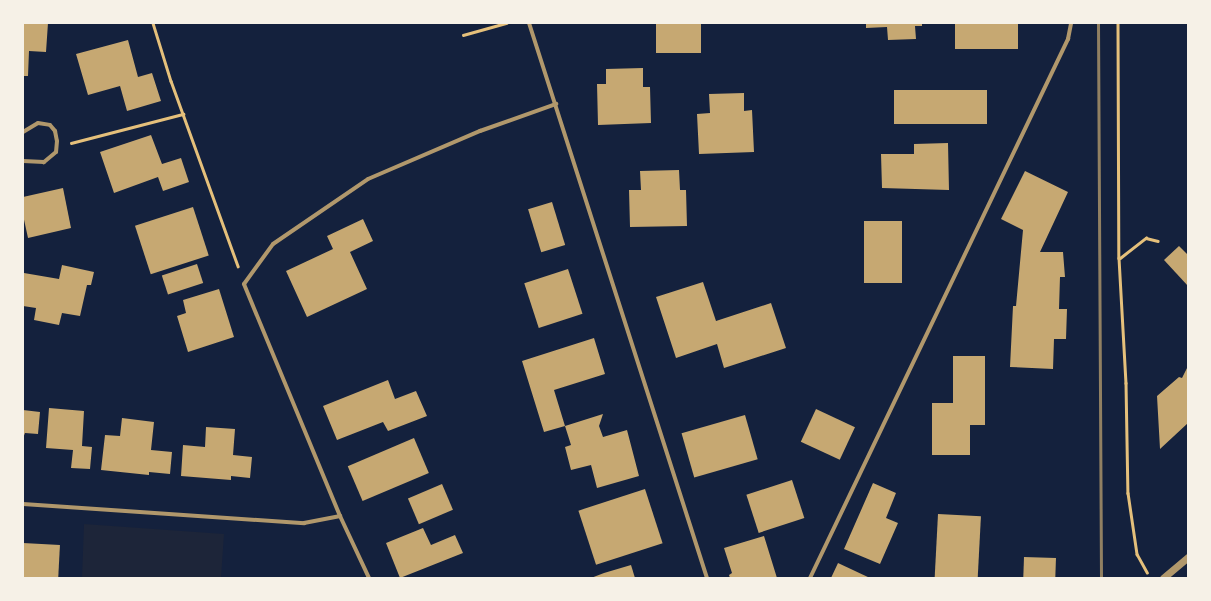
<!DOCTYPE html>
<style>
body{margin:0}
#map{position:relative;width:1211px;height:601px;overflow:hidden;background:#14213d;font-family:"PT Serif",serif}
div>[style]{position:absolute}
.green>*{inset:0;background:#1d2539}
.building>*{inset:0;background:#c6a872;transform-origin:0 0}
.path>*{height:2.5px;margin:-1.25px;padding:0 1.25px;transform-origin:1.25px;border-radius:1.25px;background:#e5c07b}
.minor>*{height:4px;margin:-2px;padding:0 2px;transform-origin:2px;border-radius:2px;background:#b1986c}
.tertiary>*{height:7px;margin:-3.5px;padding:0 3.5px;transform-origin:3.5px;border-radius:3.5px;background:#b1986c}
.rail>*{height:3px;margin:-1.5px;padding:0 1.5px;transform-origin:1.5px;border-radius:1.5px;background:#918062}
span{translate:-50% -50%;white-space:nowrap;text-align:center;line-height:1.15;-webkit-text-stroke:3px #f6f1e7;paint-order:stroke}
.frame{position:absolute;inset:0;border:24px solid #f6f1e7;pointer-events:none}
</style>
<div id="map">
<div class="green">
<div style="clip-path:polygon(84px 524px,224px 534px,221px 578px,82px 578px)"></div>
</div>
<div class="building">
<div style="clip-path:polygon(23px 23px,48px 23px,46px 52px,29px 51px,28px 76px,23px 76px)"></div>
<div style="left:656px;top:23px;width:45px;height:30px"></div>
<div style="clip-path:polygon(866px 23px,922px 23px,922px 26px,915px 26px,916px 39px,888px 40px,887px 27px,866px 28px)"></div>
<div style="left:955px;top:23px;width:63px;height:26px"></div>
<div style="clip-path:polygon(128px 40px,138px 77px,152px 73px,161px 101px,127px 111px,120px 86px,88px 95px,76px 54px)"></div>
<div style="clip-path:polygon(643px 68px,643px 87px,650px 87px,651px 123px,598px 125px,597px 84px,606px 84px,606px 69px)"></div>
<div style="left:987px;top:90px;width:34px;height:93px;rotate:90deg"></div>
<div style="clip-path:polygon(744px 93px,744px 111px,752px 110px,754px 152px,699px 154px,697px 114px,710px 113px,709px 94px)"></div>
<div style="clip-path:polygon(151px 135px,162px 164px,181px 158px,189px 182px,163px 191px,158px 177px,114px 193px,100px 152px)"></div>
<div style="clip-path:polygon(948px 143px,949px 190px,882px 188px,881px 154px,914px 154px,914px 144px)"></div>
<div style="clip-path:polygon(679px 170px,680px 190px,686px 190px,687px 226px,630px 227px,629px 190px,641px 190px,640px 171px)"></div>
<div style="clip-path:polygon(1025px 171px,1068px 192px,1040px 252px,1063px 252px,1065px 277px,1060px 277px,1059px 309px,1067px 309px,1066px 339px,1054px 339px,1053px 369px,1010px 367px,1013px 306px,1016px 306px,1023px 230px,1001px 219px)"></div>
<div style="clip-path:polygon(63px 188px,71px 228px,28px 238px,23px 215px,23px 197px)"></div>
<div style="left:552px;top:202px;width:45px;height:25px;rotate:73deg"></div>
<div style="left:193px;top:207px;width:51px;height:61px;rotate:72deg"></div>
<div style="clip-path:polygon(363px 219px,373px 241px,350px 252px,367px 289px,307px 317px,286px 271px,333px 249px,327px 236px)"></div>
<div style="left:864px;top:221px;width:38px;height:62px"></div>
<div style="clip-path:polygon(1179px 246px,1188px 255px,1188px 286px,1164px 260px)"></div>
<div style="left:197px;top:264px;width:20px;height:37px;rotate:72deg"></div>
<div style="clip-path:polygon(62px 265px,94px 272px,91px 285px,87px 285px,80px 316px,62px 313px,59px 325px,34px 320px,36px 308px,23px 306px,24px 273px,59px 279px)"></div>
<div style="left:568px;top:269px;width:47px;height:46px;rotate:72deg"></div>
<div style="clip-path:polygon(703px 282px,716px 321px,771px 303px,786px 348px,724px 368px,717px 344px,676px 358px,656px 297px)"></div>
<div style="clip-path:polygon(219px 289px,234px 337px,188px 352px,177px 316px,186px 313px,183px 300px)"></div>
<div style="clip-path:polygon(594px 338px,605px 374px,554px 390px,565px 426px,544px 432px,522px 361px)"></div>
<div style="clip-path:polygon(953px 356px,985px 356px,985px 425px,970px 425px,970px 455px,932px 455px,932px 403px,953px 403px)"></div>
<div style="clip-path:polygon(1188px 366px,1188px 423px,1160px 449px,1157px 396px,1179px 377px,1182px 378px)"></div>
<div style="clip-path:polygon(388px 380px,395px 399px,416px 391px,427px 416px,388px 431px,383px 422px,337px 440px,323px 406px)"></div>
<div style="clip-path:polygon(49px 408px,84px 411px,82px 446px,92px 447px,90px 469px,71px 468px,73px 450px,46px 448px)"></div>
<div style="left:816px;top:409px;width:43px;height:36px;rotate:25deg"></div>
<div style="clip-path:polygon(23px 410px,40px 412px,38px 434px,25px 433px,23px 438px)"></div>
<div style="clip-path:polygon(603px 414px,599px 426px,603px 437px,627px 430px,639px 476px,597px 488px,591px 465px,571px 470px,565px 447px,571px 445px,565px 426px)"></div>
<div style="left:745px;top:415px;width:46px;height:66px;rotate:74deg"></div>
<div style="clip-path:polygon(122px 418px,154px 422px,151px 450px,172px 452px,170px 474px,149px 472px,149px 475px,101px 470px,105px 435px,120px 436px)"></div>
<div style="clip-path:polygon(206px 427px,235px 429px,233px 455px,252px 457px,250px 478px,231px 476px,231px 480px,181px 476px,183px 445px,205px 447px)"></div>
<div style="left:414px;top:438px;width:38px;height:72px;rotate:67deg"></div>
<div style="left:792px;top:480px;width:40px;height:48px;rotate:72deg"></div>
<div style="clip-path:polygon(873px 483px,896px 493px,886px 518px,898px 523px,880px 564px,844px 549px)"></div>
<div style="left:442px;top:484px;width:28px;height:37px;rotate:67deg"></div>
<div style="left:645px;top:489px;width:57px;height:70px;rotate:72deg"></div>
<div style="left:938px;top:514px;width:43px;height:64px;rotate:3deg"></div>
<div style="clip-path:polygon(423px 528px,431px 545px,455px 535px,463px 553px,400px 578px,386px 543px)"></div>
<div style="clip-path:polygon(764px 536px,777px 578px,730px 578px,729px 575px,732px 573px,724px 548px)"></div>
<div style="left:23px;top:543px;width:37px;height:35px;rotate:3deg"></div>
<div style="left:1024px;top:557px;width:32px;height:21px;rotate:2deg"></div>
<div style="clip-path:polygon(838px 563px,870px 578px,831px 578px)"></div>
<div style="clip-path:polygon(631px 565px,635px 578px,591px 578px,604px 573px)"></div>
</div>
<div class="path">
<div style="left:153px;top:23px;width:61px;rotate:72.8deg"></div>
<div style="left:171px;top:81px;width:197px;rotate:70.1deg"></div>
<div style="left:1118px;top:23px;width:235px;rotate:89.8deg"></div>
<div style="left:1119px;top:258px;width:125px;rotate:86.8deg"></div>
<div style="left:1126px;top:383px;width:110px;rotate:89deg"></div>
<div style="left:1128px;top:493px;width:62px;rotate:81.6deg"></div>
<div style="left:1137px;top:554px;width:21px;rotate:61deg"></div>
<div style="left:463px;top:35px;width:45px;rotate:-15.6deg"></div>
<div style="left:71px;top:143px;width:116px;rotate:-14.5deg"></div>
<div style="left:1120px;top:258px;width:33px;rotate:-38deg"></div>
<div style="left:1146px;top:238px;width:12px;rotate:14deg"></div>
</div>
<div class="minor">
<div style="left:529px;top:23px;width:583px;rotate:72.22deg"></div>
<div style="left:23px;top:132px;width:17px;rotate:-31deg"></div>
<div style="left:38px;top:123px;width:12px;rotate:9deg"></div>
<div style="left:50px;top:125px;width:8px;rotate:50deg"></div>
<div style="left:55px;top:131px;width:10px;rotate:79deg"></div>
<div style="left:57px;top:141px;width:11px;rotate:95deg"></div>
<div style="left:56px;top:152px;width:16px;rotate:140deg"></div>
<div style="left:44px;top:162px;width:21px;rotate:-177deg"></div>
<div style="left:23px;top:504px;width:282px;rotate:3.9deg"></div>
<div style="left:304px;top:523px;width:37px;rotate:-11deg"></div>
<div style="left:340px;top:516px;width:68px;rotate:64.9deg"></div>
<div style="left:340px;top:516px;width:251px;rotate:-112.5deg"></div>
<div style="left:244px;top:284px;width:49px;rotate:-54.1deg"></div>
<div style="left:273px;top:244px;width:115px;rotate:-34.4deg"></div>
<div style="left:368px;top:179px;width:122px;rotate:-23.2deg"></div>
<div style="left:480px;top:131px;width:81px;rotate:-19.6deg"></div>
<div style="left:810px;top:578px;width:598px;rotate:-64.42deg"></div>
<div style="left:1068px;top:39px;width:16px;rotate:-79deg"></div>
</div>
<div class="tertiary">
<div style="left:1163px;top:578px;width:33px;rotate:-40deg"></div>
</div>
<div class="rail">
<div style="left:1098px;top:23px;width:555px;rotate:89.69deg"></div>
</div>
<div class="frame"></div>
</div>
